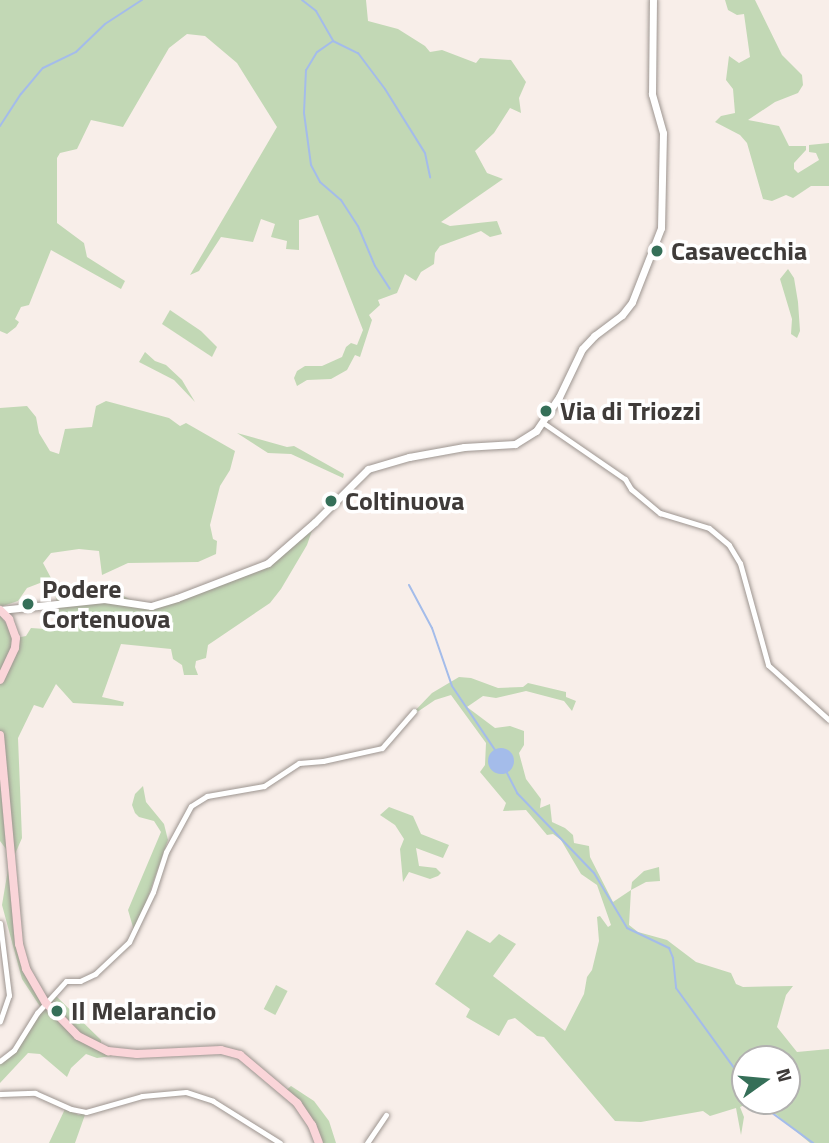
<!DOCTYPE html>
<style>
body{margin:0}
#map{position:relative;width:829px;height:1143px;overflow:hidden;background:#f8eee9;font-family:"Titillium Web",sans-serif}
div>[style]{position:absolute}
.green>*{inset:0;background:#c2d8b5;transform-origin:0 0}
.water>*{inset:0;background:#a4bcea}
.round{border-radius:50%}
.stream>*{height:2px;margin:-1px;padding:0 1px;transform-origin:1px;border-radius:1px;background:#a4bcea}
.roads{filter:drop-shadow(0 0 2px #9d9590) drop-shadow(0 0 2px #9d9590)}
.minor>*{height:5px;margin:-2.5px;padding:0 2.5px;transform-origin:2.5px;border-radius:2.5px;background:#fff}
.tertiary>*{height:7px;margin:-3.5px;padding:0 3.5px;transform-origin:3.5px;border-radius:3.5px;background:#fff}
.secondary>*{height:8px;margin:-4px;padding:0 4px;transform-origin:4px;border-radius:4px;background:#fad5d9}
.dots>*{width:19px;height:19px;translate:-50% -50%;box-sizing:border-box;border:4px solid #fff;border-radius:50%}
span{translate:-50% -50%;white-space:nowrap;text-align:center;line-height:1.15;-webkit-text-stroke:7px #fff;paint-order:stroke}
.poi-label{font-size:26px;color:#3f3b39;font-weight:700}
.left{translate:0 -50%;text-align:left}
.north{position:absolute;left:731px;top:1045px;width:70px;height:70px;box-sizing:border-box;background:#fff;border:2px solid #b2b1b0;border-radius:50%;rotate:75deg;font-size:19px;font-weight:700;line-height:28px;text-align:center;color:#3f3b39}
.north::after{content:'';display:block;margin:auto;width:24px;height:32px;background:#356f58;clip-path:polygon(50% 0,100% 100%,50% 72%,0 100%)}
</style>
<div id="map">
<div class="green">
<div style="clip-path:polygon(0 0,366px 0,368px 21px,398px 29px,425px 46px,430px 52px,442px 50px,476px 63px,480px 58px,511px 60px,526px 82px,519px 98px,521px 113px,510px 108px,494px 133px,475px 151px,487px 173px,503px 179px,441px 222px,450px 226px,497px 221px,502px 234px,490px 237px,481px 231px,440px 246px,435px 253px,434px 264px,421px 272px,416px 281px,405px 274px,397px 293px,378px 300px,380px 305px,369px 315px,372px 320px,360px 357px,355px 355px,347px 370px,331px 379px,307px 380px,297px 386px,294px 378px,297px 371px,305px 366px,322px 366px,342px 357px,346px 347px,351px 343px,357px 345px,363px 330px,318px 215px,299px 220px,299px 250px,286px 249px,287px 241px,271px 237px,275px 224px,261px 219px,253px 242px,221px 237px,199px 271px,190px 275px,277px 127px,237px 63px,205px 36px,187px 34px,169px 48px,123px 127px,91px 120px,77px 149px,60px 153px,57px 158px,57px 223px,84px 243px,87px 257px,125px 281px,121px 289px,51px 250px,29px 305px,21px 307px,15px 319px,19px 322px,16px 327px,7px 334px,0 331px)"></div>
<div style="clip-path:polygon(725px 0,755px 0,782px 55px,802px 75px,803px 85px,798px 93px,775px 102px,748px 120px,779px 126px,789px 146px,806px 146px,806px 150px,794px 163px,794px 169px,798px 173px,819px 160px,816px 153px,809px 152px,809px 145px,829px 143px,829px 186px,811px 186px,793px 198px,786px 195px,772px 201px,763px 199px,747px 143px,740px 135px,715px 122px,721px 116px,735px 113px,733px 89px,726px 80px,729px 56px,739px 63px,750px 57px,744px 14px,737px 15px,728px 10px)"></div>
<div style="clip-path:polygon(788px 269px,794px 278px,798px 302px,800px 331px,797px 338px,791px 334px,792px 319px,780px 279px)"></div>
<div style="clip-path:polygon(170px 310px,201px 331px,217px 347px,212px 357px,162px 324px)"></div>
<div style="clip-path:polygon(145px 352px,155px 361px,166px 365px,182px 380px,195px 402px,174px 380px,139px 362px)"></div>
<div style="clip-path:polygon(106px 401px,169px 418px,180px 426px,186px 423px,235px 451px,230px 470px,220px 486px,210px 525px,213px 539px,217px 541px,216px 554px,198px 562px,128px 563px,102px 575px,99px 551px,79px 549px,51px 553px,43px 563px,51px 578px,62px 583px,111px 590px,142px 605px,151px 606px,268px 563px,315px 522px,307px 545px,281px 589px,270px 603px,208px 645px,206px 658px,196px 661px,195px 667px,198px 675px,184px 675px,182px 665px,173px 659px,171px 649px,121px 644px,102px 697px,124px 702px,123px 706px,73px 703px,56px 684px,43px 708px,34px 705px,18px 738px,22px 838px,12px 861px,26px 969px,46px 1002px,54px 994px,101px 1040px,101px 1048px,114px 1052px,112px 1056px,97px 1058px,86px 1054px,71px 1068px,67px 1077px,40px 1054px,28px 1053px,0 1083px,0 1061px,14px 1050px,41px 1008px,22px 979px,2px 905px,8px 869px,6px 849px,0 841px,0 615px,16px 638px,26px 636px,31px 628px,45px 629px,54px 625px,59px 610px,54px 591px,40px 583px,27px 588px,18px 601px,0 607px,0 408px,27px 406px,36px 417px,39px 433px,50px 451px,59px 454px,65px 429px,92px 427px,96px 406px)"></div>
<div style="clip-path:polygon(237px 433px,287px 447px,294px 446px,344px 474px,343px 478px,291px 454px,268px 453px)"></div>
<div style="clip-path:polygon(evenodd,459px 677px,471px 678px,498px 688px,523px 687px,528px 683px,566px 692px,566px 697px,576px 701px,572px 711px,564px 701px,526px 691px,496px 698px,483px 696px,467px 707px,495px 728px,510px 726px,524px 731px,524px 745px,519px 753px,526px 779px,541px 799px,540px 808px,550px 804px,552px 822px,565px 828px,573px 835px,574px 843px,589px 846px,590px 857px,613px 902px,631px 890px,632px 882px,644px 871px,659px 867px,660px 881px,646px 882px,631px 890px,629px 925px,638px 932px,667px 940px,696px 962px,731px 973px,736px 984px,743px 987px,793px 986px,786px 995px,777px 1027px,797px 1052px,829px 1049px,829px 1143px,810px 1143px,772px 1111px,749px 1103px,740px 1107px,744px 1117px,741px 1135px,736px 1108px,710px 1116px,703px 1111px,641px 1122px,615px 1121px,544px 1037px,537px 1036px,515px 1018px,508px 1020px,499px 1036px,466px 1017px,470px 1009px,435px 984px,467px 930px,490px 943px,499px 934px,516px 944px,493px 976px,565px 1031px,584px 994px,587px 977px,592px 970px,599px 941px,597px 917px,600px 916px,608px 927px,611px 925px,597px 885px,581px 874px,561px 840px,553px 834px,547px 835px,526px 810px,503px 811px,506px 803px,480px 772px,485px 765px,486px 743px,451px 695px,435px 700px,407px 719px,432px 693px,459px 677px,745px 1059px,787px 1059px,787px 1101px,745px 1101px,745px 1059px)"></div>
<div style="clip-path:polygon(143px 786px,146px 802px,164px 824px,168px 840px,135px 934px,128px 910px,161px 832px,154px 821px,139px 817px,135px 813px,132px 805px,135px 794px)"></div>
<div style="clip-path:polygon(389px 807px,413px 816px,421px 834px,449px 845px,443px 858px,416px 848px,419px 866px,436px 868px,441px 873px,438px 876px,430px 879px,409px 872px,403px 882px,400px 849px,404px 839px,395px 825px,380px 815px)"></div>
<div style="left:276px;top:985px;width:13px;height:27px;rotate:27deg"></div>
<div style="clip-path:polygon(291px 1086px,314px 1101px,329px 1121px,336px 1143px,319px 1143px,312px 1125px,285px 1091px)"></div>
<div style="clip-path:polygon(65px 1109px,79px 1115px,86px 1112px,75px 1143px,49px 1143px)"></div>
</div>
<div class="water">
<div class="round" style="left:488px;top:748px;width:26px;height:26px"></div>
</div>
<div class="stream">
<div style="left:302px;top:0;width:18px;rotate:38deg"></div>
<div style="left:316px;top:11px;width:34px;rotate:60deg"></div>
<div style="left:333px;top:41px;width:28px;rotate:26deg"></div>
<div style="left:358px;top:53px;width:45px;rotate:53.1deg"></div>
<div style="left:385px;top:89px;width:75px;rotate:58deg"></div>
<div style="left:425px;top:153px;width:25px;rotate:78deg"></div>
<div style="left:333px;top:41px;width:19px;rotate:145deg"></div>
<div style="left:317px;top:52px;width:21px;rotate:121deg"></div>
<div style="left:306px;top:70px;width:43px;rotate:92.7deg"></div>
<div style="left:304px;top:113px;width:52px;rotate:82.3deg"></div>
<div style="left:311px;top:165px;width:19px;rotate:62deg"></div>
<div style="left:320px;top:182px;width:28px;rotate:41deg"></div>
<div style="left:341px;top:200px;width:31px;rotate:57deg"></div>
<div style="left:358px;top:226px;width:43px;rotate:67deg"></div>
<div style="left:375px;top:266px;width:27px;rotate:57deg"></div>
<div style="left:0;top:126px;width:38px;rotate:-57deg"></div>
<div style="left:21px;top:94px;width:34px;rotate:-50deg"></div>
<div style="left:43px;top:68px;width:37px;rotate:-26deg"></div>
<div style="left:76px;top:52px;width:40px;rotate:-44deg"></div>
<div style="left:105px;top:24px;width:44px;rotate:-33deg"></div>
<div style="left:409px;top:585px;width:49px;rotate:61.9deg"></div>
<div style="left:432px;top:628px;width:61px;rotate:71deg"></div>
<div style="left:452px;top:686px;width:77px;rotate:56.1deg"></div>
<div style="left:506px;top:771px;width:25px;rotate:63deg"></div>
<div style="left:517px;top:793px;width:111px;rotate:46.1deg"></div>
<div style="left:594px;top:873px;width:64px;rotate:59deg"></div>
<div style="left:627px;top:928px;width:47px;rotate:25.5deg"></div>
<div style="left:669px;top:948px;width:11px;rotate:68deg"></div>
<div style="left:673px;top:958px;width:30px;rotate:84deg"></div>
<div style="left:676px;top:988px;width:117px;rotate:54deg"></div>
<div style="left:756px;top:1101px;width:71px;rotate:36.4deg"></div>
</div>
<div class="roads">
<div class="minor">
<div style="left:542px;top:422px;width:101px;rotate:34.5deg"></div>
<div style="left:625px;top:479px;width:12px;rotate:59deg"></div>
<div style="left:631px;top:489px;width:38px;rotate:40deg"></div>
<div style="left:660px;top:513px;width:51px;rotate:17deg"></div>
<div style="left:709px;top:528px;width:26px;rotate:40deg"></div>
<div style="left:729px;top:545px;width:21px;rotate:59deg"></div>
<div style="left:740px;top:563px;width:106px;rotate:74.6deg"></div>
<div style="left:768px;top:665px;width:82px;rotate:42deg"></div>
<div style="left:0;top:923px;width:73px;rotate:82.9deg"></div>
<div style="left:9px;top:995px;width:28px;rotate:109deg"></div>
<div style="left:0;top:1061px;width:18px;rotate:-38deg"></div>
<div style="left:14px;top:1050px;width:44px;rotate:-58.1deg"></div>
<div style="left:37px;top:1013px;width:43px;rotate:-47.8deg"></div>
<div style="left:66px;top:981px;width:14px"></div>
<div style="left:80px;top:981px;width:17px;rotate:-25deg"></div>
<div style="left:95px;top:974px;width:47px;rotate:-43.3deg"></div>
<div style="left:129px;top:942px;width:55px;rotate:-64.4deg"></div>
<div style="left:153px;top:892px;width:42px;rotate:-72deg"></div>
<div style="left:166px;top:852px;width:52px;rotate:-61.5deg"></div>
<div style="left:191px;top:806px;width:19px;rotate:-32deg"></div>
<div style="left:207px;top:796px;width:58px;rotate:-10deg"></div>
<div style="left:264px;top:786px;width:42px;rotate:-33.3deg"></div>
<div style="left:299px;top:763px;width:24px;rotate:-5deg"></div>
<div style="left:323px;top:761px;width:60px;rotate:-12.4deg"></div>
<div style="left:382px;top:748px;width:49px;rotate:-49.1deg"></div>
<div style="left:0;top:1094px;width:35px;rotate:-2deg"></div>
<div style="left:35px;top:1093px;width:39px;rotate:24deg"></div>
<div style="left:71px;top:1109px;width:15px;rotate:11deg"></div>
<div style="left:86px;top:1112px;width:58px;rotate:-15.9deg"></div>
<div style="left:142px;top:1096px;width:44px;rotate:-5.2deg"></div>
<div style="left:186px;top:1092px;width:28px;rotate:18deg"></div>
<div style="left:213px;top:1101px;width:79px;rotate:32.1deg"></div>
<div style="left:367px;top:1143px;width:34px;rotate:-56deg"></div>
</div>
<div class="tertiary">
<div style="left:0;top:610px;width:105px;rotate:-6deg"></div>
<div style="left:104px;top:599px;width:48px;rotate:8.5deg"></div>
<div style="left:151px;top:606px;width:27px;rotate:-17deg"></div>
<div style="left:177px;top:598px;width:97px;rotate:-21deg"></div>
<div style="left:268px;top:563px;width:62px;rotate:-41.1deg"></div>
<div style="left:315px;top:522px;width:75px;rotate:-45deg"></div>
<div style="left:368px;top:469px;width:43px;rotate:-16.3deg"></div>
<div style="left:409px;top:457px;width:56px;rotate:-10.3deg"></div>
<div style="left:464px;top:447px;width:51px;rotate:-3.4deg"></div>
<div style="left:515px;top:444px;width:25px;rotate:-32deg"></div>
<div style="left:536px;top:431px;width:41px;rotate:-55.9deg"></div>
<div style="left:559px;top:397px;width:53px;rotate:-64.4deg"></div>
<div style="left:582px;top:349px;width:18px;rotate:-47deg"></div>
<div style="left:594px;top:336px;width:35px;rotate:-37deg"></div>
<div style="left:622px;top:315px;width:16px;rotate:-52deg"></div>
<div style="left:632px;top:302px;width:79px;rotate:-68.6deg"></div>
<div style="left:661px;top:228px;width:95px;rotate:-88.8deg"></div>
<div style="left:663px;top:133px;width:41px;rotate:-105.8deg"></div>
<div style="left:652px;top:94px;width:94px;rotate:-89.4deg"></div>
</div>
<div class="secondary">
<div style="left:0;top:610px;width:13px;rotate:45deg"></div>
<div style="left:9px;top:619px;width:20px;rotate:70deg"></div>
<div style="left:16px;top:638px;width:10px;rotate:96deg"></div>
<div style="left:15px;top:648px;width:35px;rotate:115deg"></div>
<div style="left:0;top:735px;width:210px;rotate:84.8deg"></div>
<div style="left:19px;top:944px;width:26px;rotate:74deg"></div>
<div style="left:26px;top:969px;width:39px;rotate:60deg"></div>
<div style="left:46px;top:1003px;width:46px;rotate:45.9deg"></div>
<div style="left:78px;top:1036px;width:34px;rotate:27deg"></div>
<div style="left:108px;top:1051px;width:29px;rotate:6deg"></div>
<div style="left:137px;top:1054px;width:84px;rotate:-2.7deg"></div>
<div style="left:221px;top:1050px;width:20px;rotate:15deg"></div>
<div style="left:240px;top:1055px;width:75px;rotate:40.1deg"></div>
<div style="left:297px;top:1103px;width:27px;rotate:56deg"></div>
<div style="left:312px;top:1125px;width:19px;rotate:69deg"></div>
</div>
</div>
<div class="dots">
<div style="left:657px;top:251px;background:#356f58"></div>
<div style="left:546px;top:411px;background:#356f58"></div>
<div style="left:331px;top:501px;background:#356f58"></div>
<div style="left:28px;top:604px;background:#356f58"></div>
<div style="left:57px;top:1011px;background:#356f58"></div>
</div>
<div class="poi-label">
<span class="left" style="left:671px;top:251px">Casavecchia</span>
<span class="left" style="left:560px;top:411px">Via di Triozzi</span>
<span class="left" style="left:345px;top:501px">Coltinuova</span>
<span class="left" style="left:42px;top:604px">Podere<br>Cortenuova</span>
<span class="left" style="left:71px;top:1011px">Il Melarancio</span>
</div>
<div class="north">N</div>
</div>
